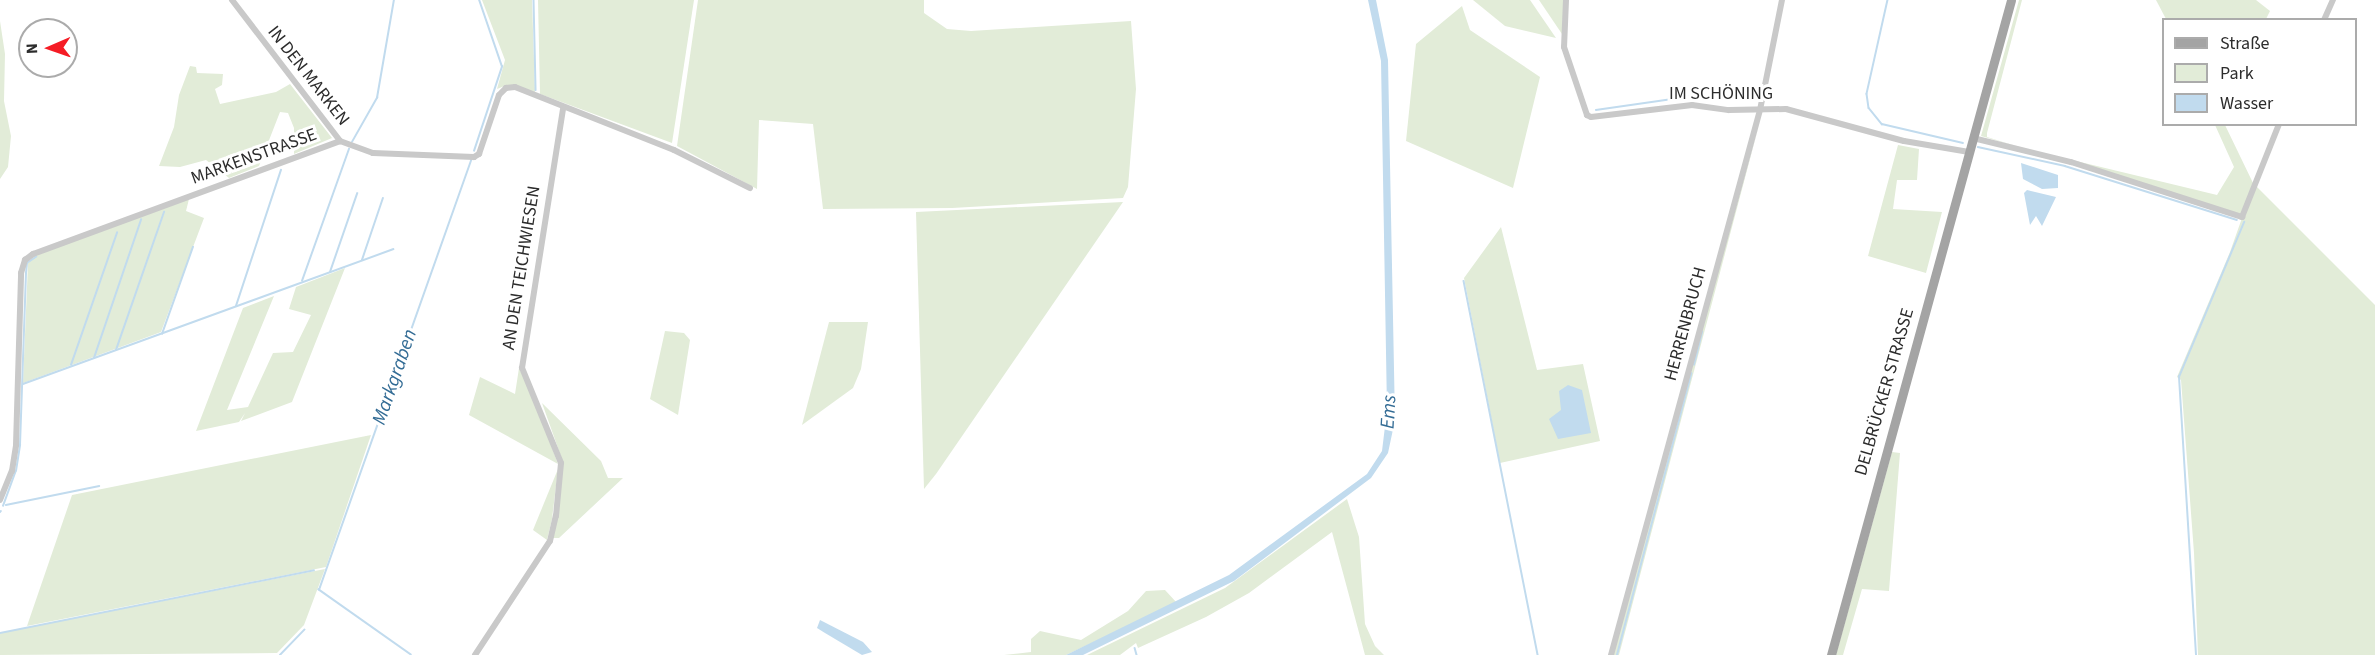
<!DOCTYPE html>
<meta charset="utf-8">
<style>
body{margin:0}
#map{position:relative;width:2375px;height:655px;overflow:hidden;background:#fff;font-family:"Source Sans 3",sans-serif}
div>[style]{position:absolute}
.green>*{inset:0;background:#e2ecd8}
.water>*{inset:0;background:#c1dbee}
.stream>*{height:1.5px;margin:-0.75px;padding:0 0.75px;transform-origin:0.75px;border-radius:0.75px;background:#c1dbee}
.minor>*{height:6px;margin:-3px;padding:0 3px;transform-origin:3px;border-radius:3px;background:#c9c9c9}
.primary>*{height:9px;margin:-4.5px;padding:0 4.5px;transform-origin:4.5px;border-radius:4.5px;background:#a4a4a4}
span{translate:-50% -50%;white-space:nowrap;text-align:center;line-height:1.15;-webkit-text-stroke:6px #fff;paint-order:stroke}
.street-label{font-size:18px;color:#2c2c2c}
.water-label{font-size:20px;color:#336c95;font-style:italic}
.legend{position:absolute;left:2162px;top:18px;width:195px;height:108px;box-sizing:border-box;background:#fff;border:2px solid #ababab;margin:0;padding:8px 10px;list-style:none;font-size:18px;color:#2c2c2c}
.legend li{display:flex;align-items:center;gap:12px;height:30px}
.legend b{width:30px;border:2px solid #ababab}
.north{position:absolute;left:18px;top:18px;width:60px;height:60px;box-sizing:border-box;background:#fff;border:2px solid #ababab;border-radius:50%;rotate:268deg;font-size:16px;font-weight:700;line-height:24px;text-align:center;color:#2c2c2c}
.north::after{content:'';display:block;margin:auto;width:21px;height:27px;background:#f51c25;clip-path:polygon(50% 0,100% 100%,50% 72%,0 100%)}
</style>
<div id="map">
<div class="green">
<div style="clip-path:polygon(482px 0,532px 0,535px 92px,507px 85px,497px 89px,505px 60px)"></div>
<div style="clip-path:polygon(538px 0,694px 0,672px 143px,540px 94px)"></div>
<div style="clip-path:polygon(698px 0,924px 0,924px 13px,947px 29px,971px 31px,1131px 21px,1136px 89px,1128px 187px,1123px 198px,952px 208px,823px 209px,813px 124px,759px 120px,757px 189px,677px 146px)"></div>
<div style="clip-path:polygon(1473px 0,1530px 0,1556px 38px,1505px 26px)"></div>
<div style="clip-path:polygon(1539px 0,1564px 0,1562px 34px)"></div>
<div style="clip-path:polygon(2019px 0,2022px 0,1987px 133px,1987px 137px,2019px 147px,1981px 136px)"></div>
<div style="clip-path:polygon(2156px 0,2256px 0,2270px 11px,2266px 19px,2166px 19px)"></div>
<div style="clip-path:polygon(1462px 6px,1470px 30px,1540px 77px,1513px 188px,1406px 141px,1416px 44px)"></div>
<div style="clip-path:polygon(0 21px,5px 54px,4px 101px,11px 136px,8px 167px,0 179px)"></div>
<div style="clip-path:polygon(190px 66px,196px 67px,197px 73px,223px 74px,222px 85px,215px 89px,220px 104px,276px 92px,290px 84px,332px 138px,294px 154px,294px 128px,288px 113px,280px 112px,259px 166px,229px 178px,206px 160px,180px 167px,159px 166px,174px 127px,179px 95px)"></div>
<div style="clip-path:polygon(1760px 121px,1619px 655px,1612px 655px)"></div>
<div style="clip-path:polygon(2215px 125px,2225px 125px,2253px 183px,2241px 215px,2072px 160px,2217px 195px,2234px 167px)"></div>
<div style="clip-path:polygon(1898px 145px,1919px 149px,1917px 180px,1897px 180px,1893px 209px,1942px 212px,1926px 273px,1868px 256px)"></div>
<div style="clip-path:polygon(2254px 184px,2375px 305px,2375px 655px,2198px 655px,2194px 553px,2181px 380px,2177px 377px,2230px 252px)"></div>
<div style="clip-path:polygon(189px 199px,186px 211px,204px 218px,161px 332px,23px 383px,28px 263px,36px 255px)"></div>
<div style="clip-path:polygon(1123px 202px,936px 474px,924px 489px,916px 212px)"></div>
<div style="clip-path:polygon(1501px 227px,1537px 370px,1583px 364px,1600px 441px,1500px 463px,1464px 278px)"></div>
<div style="clip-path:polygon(345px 268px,292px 402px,241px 421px,245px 413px,239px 422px,196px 431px,243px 308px,274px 296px,227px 410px,248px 407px,273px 353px,293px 352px,311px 315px,289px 309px,296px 287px)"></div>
<div style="clip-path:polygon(829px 322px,868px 322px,861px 369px,853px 388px,802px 425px)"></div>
<div style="clip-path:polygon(665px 331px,684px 333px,690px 340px,678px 415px,650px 399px)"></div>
<div style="clip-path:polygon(519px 368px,532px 394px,558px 464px,469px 415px,480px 377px,515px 394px)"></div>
<div style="clip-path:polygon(542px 403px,601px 461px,608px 478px,623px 478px,559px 538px,553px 538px,563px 462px)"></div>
<div style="clip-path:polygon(371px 435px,326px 567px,27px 626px,72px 495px)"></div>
<div style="clip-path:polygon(1892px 452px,1900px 453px,1889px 591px,1862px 589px,1843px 655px,1836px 655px)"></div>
<div style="clip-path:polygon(558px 469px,552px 519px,547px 540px,533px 530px)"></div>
<div style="clip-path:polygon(1347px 499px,1359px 537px,1365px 624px,1375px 646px,1384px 655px,1365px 655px,1332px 532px,1249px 593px,1206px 617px,1138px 648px,1136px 643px,1120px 655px,1087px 655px,1225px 588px)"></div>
<div style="clip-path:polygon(325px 569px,304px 625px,277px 653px,0 655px,0 633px)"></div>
<div style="clip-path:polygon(1165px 590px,1177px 603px,1066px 655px,1004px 655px,1031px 652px,1031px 639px,1040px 631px,1081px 640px,1128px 611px,1146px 591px)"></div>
</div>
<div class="water">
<div style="clip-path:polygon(1368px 0,1376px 0,1388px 60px,1395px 420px,1388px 453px,1371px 478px,1234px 581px,1083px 655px,1066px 655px,1229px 575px,1367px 474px,1382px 451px,1387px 410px,1381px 61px)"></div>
<div style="clip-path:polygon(2021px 163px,2058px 175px,2058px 188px,2042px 189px,2023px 179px)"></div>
<div style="clip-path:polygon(2027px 190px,2056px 197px,2042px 226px,2036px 216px,2030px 225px,2024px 193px)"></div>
<div style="clip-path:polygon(1568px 385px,1582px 390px,1591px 433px,1558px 439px,1549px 419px,1561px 410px,1559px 391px)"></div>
<div style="clip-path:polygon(820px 620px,863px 642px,872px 652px,862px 655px,825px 633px,817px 628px)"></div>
</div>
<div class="stream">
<div style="left:534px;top:0;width:90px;rotate:88.7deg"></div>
<div style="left:1888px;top:0;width:96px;rotate:102.6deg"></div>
<div style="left:1867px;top:94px;width:14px;rotate:82deg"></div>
<div style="left:1869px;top:108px;width:21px;rotate:51deg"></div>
<div style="left:1882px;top:124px;width:83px;rotate:13.2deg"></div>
<div style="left:1596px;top:110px;width:98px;rotate:-8.2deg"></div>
<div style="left:1693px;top:96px;width:61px;rotate:3.8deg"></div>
<div style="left:352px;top:142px;width:51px;rotate:-60.4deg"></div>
<div style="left:377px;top:98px;width:99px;rotate:-80.2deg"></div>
<div style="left:1978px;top:147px;width:89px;rotate:12.3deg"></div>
<div style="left:2065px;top:166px;width:180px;rotate:17.4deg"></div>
<div style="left:474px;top:151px;width:89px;rotate:-71.6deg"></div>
<div style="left:502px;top:67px;width:71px;rotate:-108.9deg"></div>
<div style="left:362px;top:260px;width:65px;rotate:-71.3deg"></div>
<div style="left:330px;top:272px;width:83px;rotate:-70.9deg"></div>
<div style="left:302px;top:281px;width:140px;rotate:-70.4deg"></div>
<div style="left:1464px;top:281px;width:381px;rotate:78.8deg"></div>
<div style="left:236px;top:306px;width:143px;rotate:-71.7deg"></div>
<div style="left:162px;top:334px;width:92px;rotate:-70.4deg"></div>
<div style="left:116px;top:350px;width:146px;rotate:-70.8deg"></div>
<div style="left:94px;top:358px;width:146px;rotate:-71.2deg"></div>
<div style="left:71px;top:365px;width:140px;rotate:-70.8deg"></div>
<div style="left:1694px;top:365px;width:34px;rotate:-76deg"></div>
<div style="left:23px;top:384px;width:394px;rotate:-20deg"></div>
<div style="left:6px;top:505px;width:95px;rotate:-11.5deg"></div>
<div style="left:3px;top:506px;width:37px;rotate:-70deg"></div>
<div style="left:16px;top:471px;width:26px;rotate:-81deg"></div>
<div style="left:20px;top:445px;width:172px;rotate:-88deg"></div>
<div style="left:26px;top:273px;width:10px;rotate:-84deg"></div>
<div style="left:27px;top:263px;width:11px;rotate:-34deg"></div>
<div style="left:0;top:512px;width:1px;rotate:-45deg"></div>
<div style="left:0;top:633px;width:320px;rotate:-11.3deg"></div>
<div style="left:1135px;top:648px;width:7px;rotate:74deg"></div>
<div style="left:280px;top:655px;width:35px;rotate:-46deg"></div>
<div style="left:411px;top:655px;width:113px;rotate:-144.8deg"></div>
<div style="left:319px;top:590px;width:456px;rotate:-70.5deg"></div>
<div style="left:1617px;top:655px;width:291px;rotate:-75.2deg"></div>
<div style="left:2196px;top:655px;width:279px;rotate:-93.5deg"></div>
<div style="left:2179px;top:377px;width:168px;rotate:-67.2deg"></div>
</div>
<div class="minor">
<div style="left:232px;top:0;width:178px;rotate:52.5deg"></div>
<div style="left:1566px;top:0;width:47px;rotate:92.4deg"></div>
<div style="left:1564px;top:47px;width:72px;rotate:71.3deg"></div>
<div style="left:1587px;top:115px;width:4px;rotate:27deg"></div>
<div style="left:1591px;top:117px;width:102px;rotate:-6.8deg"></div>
<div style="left:1692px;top:105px;width:37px;rotate:8deg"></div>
<div style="left:1729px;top:110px;width:57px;rotate:-1deg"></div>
<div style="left:1786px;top:109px;width:122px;rotate:15.2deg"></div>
<div style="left:1904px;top:141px;width:66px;rotate:9.6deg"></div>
<div style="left:2324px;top:20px;width:22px;rotate:-66deg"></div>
<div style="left:1973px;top:138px;width:101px;rotate:13.8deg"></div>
<div style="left:2071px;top:162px;width:180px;rotate:17.8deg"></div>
<div style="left:2242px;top:217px;width:100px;rotate:-68.3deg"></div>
<div style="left:0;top:500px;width:31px;rotate:-68deg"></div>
<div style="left:12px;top:471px;width:26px;rotate:-81deg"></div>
<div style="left:16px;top:445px;width:172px;rotate:-88.3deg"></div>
<div style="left:21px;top:273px;width:14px;rotate:-73deg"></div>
<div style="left:25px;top:260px;width:10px;rotate:-37deg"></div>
<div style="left:33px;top:254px;width:327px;rotate:-20.2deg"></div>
<div style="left:340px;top:141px;width:35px;rotate:20deg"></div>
<div style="left:373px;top:153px;width:101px;rotate:2.3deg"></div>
<div style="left:474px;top:157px;width:6px;rotate:-31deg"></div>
<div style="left:479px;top:154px;width:62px;rotate:-71.3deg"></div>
<div style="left:499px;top:95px;width:10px;rotate:-45deg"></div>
<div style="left:506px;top:88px;width:9px;rotate:-6deg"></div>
<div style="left:515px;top:87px;width:171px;rotate:21.6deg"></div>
<div style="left:674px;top:150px;width:85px;rotate:26.6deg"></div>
<div style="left:475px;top:655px;width:136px;rotate:-56.7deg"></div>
<div style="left:550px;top:541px;width:26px;rotate:-77deg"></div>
<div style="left:556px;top:516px;width:53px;rotate:-84.6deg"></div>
<div style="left:561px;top:463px;width:103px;rotate:-112.3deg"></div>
<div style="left:522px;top:368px;width:263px;rotate:-81deg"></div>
<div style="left:1611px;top:655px;width:565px;rotate:-74.71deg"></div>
<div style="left:1760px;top:110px;width:112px;rotate:-78.7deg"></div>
</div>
<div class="primary">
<div style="left:1831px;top:655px;width:679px;rotate:-74.63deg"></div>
</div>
<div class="street-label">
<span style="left:308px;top:76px;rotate:52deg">IN DEN MARKEN</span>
<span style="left:1721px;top:94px">IM SCHÖNING</span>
<span style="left:254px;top:157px;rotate:-20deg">MARKENSTRASSE</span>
<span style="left:522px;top:268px;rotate:-81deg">AN DEN TEICHWIESEN</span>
<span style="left:1686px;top:324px;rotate:-75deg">HERRENBRUCH</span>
<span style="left:1885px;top:392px;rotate:-74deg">DELBRÜCKER STRASSE</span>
</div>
<div class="water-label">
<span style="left:395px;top:377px;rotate:-71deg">Markgraben</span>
<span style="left:1389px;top:412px;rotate:-87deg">Ems</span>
</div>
<ul class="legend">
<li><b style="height:8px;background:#a4a4a4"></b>Straße</li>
<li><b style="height:16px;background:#e2ecd8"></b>Park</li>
<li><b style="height:16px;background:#c1dbee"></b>Wasser</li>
</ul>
<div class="north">N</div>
</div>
